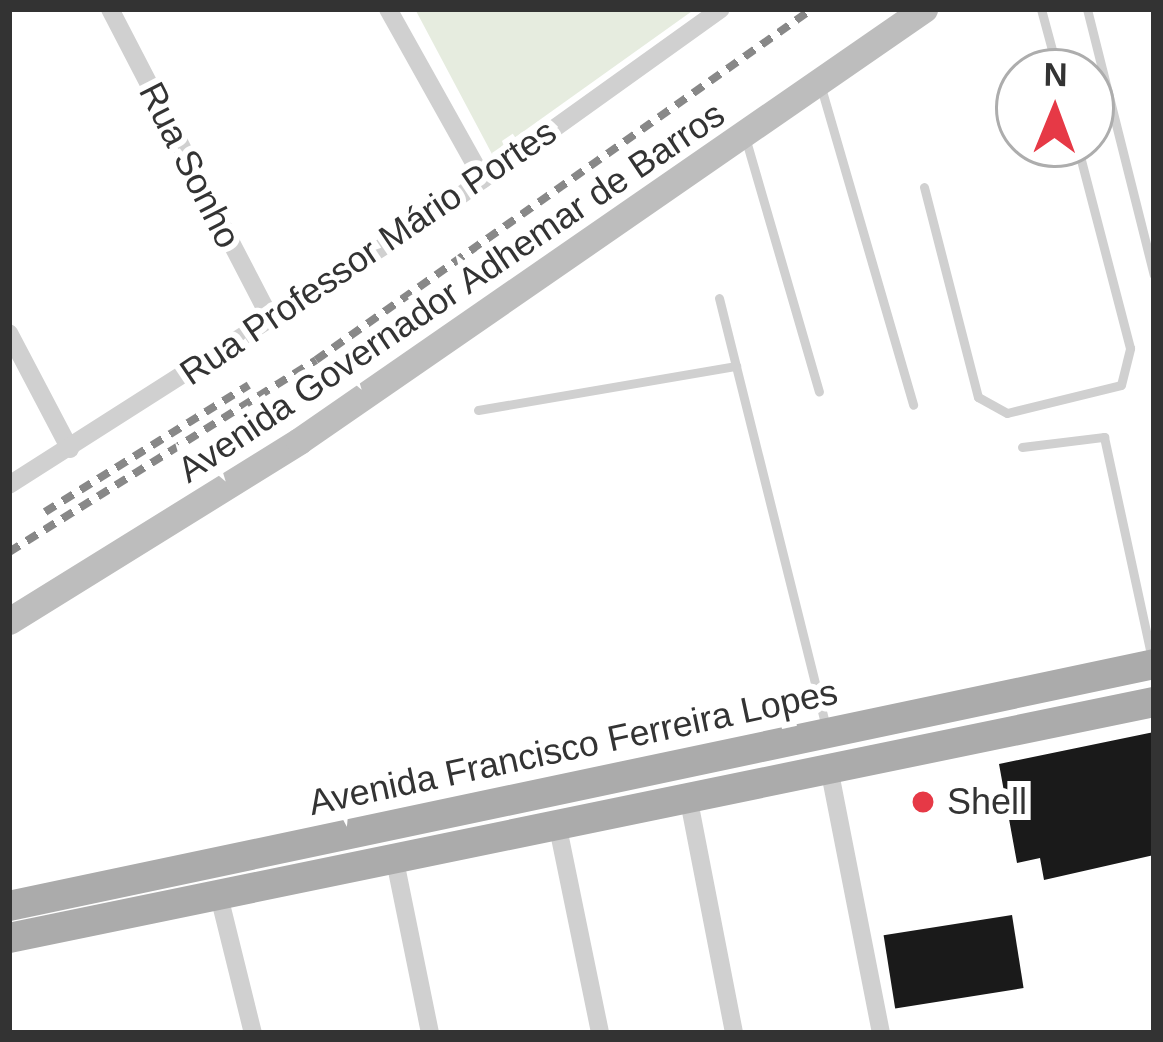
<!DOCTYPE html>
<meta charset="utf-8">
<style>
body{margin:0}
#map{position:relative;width:1163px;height:1042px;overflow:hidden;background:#fff;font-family:Arial,sans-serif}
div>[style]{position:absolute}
.green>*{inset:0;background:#e6ecdf}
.building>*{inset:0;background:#1a1a1a;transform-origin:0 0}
.service>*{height:9px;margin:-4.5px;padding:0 4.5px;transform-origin:4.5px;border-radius:4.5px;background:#d0d0d0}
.minor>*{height:18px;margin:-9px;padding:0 9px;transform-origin:9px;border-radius:9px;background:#d0d0d0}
.secondary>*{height:27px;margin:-13.5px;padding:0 13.5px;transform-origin:13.5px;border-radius:13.5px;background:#bdbdbd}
.primary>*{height:30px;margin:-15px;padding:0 15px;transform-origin:15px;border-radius:15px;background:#ababab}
.rail>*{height:8px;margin-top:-4px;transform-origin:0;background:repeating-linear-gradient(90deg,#888 0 12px,transparent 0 21px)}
.dots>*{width:33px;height:33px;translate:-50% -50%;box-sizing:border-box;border:6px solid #fff;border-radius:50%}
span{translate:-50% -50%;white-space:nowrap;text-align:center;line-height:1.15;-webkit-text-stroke:12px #fff;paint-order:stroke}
.street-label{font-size:36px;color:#333}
.poi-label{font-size:36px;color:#333}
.left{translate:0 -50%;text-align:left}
.frame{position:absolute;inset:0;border:12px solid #333;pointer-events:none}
.north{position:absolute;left:995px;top:48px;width:120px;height:120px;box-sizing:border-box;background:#fff;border:3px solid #adadad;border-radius:50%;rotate:1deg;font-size:33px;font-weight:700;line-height:48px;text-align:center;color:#333}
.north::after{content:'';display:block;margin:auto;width:42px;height:54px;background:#e63946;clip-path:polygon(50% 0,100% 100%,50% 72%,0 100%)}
</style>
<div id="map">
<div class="green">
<div style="clip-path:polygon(415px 9px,695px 9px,492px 154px)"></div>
</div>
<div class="building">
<div style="clip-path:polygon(1154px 732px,1154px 855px,1044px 880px,1040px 858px,1017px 863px,999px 764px)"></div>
<div style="left:1012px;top:915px;width:74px;height:130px;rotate:81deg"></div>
</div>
<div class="service">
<div style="left:1041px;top:9px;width:65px;rotate:74.9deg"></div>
<div style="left:1087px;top:9px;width:274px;rotate:75.9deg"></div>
<div style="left:820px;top:84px;width:334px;rotate:73.8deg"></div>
<div style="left:745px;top:137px;width:265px;rotate:73.8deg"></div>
<div style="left:924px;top:187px;width:217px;rotate:75.6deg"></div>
<div style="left:978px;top:397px;width:33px;rotate:29deg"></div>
<div style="left:1007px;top:413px;width:117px;rotate:-13.8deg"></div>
<div style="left:1121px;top:385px;width:38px;rotate:-76deg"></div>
<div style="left:1130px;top:348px;width:211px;rotate:-104.6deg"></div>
<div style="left:719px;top:298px;width:443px;rotate:76deg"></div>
<div style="left:478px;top:410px;width:262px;rotate:-9.7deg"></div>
<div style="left:1022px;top:447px;width:83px;rotate:-7deg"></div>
<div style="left:1104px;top:437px;width:227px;rotate:77.8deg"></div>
</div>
<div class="minor">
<div style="left:110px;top:9px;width:350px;rotate:62.6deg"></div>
<div style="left:388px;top:9px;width:195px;rotate:60.8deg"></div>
<div style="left:9px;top:333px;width:131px;rotate:62.3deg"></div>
<div style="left:9px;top:485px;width:506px;rotate:-32.5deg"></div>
<div style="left:436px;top:213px;width:350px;rotate:-35.6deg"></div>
<div style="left:829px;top:768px;width:270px;rotate:78.9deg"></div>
<div style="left:688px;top:796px;width:241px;rotate:79deg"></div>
<div style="left:557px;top:823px;width:214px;rotate:78.4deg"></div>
<div style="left:394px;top:856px;width:181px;rotate:78.5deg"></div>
<div style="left:218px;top:892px;width:145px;rotate:76.1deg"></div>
</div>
<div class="secondary">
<div style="left:9px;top:621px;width:341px;rotate:-31.8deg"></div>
<div style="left:299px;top:441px;width:760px;rotate:-34.65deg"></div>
</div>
<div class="primary">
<div style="left:9px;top:906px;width:1170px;rotate:-11.93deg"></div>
<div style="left:9px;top:938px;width:1169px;rotate:-11.65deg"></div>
</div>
<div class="rail">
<div style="left:45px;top:512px;width:240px;rotate:-31.9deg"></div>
<div style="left:9px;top:552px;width:362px;rotate:-32deg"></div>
<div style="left:316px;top:360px;width:608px;rotate:-35.29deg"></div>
</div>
<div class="dots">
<div style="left:923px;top:802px;background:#e63946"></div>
</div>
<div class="street-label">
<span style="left:190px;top:165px;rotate:63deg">Rua Sonho</span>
<span style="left:368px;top:252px;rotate:-34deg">Rua Professor Mário Portes</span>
<span style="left:451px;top:292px;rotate:-34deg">Avenida Governador Adhemar de Barros</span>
<span style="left:573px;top:747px;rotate:-12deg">Avenida Francisco Ferreira Lopes</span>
</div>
<div class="poi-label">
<span class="left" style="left:947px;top:802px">Shell</span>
</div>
<div class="frame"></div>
<div class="north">N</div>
</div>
